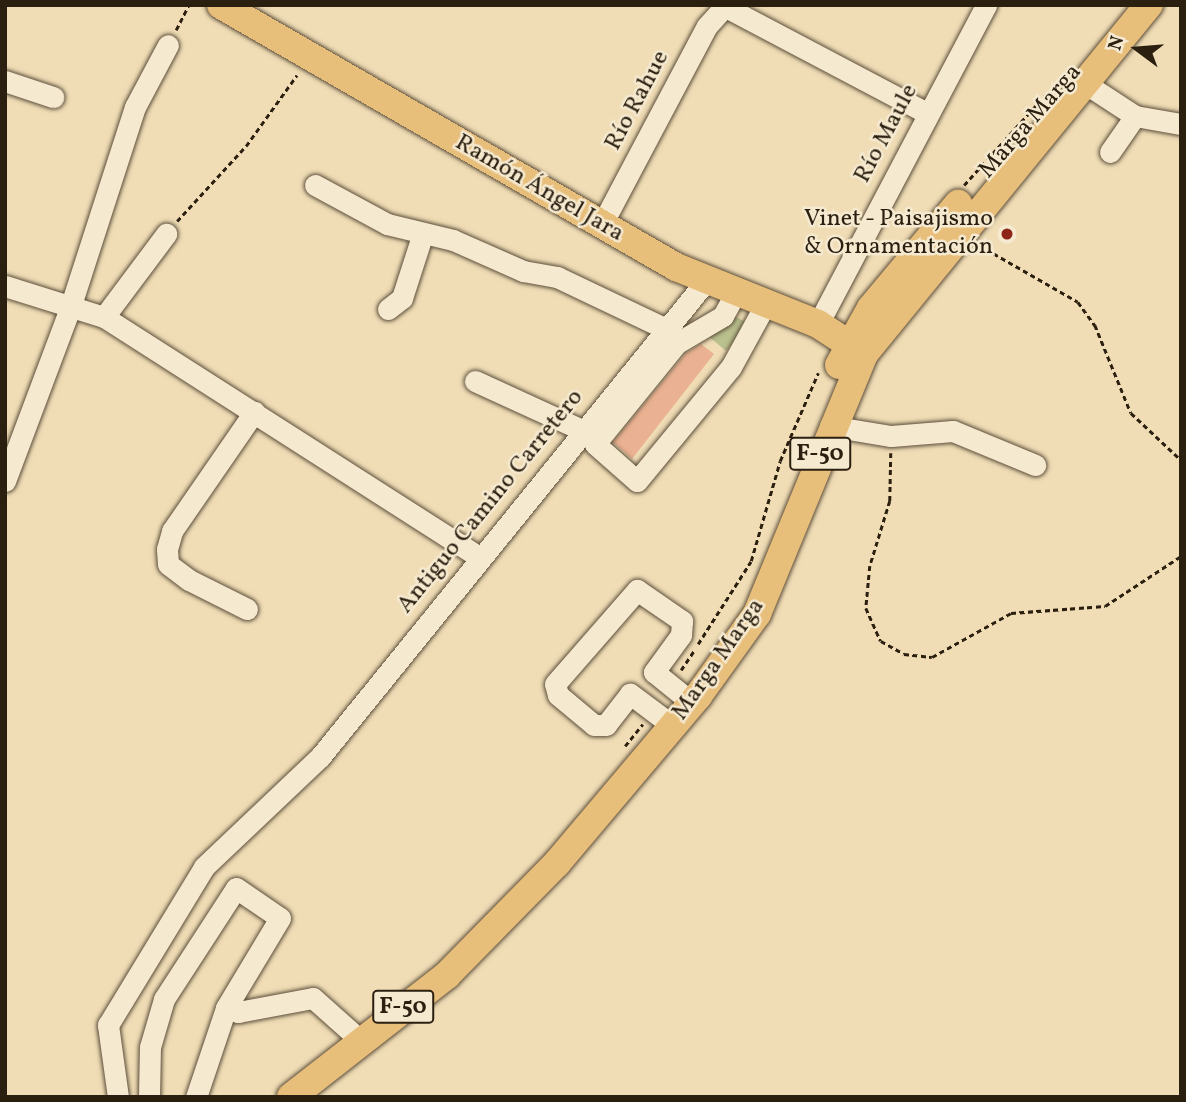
<!DOCTYPE html>
<meta charset="utf-8">
<style>
body{margin:0}
#map{position:relative;width:1186px;height:1102px;overflow:hidden;background:#f0ddb6;font-family:Vollkorn,serif}
div>[style]{position:absolute}
.green>*{inset:0;background:#bac18e}
.building>*{inset:0;background:#eab292}
.path>*{height:2.5px;margin-top:-1.25px;transform-origin:0;background:repeating-linear-gradient(90deg,#2b1f10 0 5px,transparent 0 8.5px)}
.roads{filter:drop-shadow(0 0 2px #5c4e3a) drop-shadow(0 0 2px #5c4e3a)}
.minor>*{height:21px;margin:-10.5px;padding:0 10.5px;transform-origin:10.5px;border-radius:10.5px;background:#f5e9d0}
.major>*{height:28px;margin:-14px;padding:0 14px;transform-origin:14px;border-radius:14px;background:#e8be7b}
.dots>*{width:19px;height:19px;translate:-50% -50%;box-sizing:border-box;border:4px solid #f5e9d0;border-radius:50%}
span{translate:-50% -50%;white-space:nowrap;text-align:center;line-height:1.15;-webkit-text-stroke:5px #f5e9d0;paint-order:stroke}
.shield-label span{padding:2px 5px;background:#f5e9d0;border:2px solid;border-radius:5px;-webkit-text-stroke-width:0}
.shield-label{font-size:23px;color:#2b1f10;font-weight:700}
.street-label{font-size:24px;color:#2b1f10}
.poi-label{font-size:24px;color:#2b1f10}
.right{translate:-100% -50%;text-align:right}
.frame{position:absolute;inset:0;border:7px solid #2b1f10;pointer-events:none}
.north{position:absolute;left:1102px;top:14px;width:70px;height:70px;-webkit-text-stroke:5px #f5e9d0;paint-order:stroke;rotate:286deg;font-size:19px;font-weight:700;line-height:28px;text-align:center;color:#2b1f10}
.north::after{content:'';display:block;margin:auto;width:24px;height:32px;background:#2b1f10;clip-path:polygon(50% 0,100% 100%,50% 72%,0 100%)}
</style>
<div id="map">
<div class="green">
<div style="clip-path:polygon(728px 313px,748px 323px,726px 351px,707px 335px)"></div>
</div>
<div class="building">
<div style="clip-path:polygon(701px 344px,714px 354px,632px 459px,613px 442px,686px 353px)"></div>
</div>
<div class="path">
<div style="left:176px;top:30px;width:28px;rotate:-63deg"></div>
<div style="left:964px;top:185px;width:127px;rotate:-47.9deg"></div>
<div style="left:177px;top:221px;width:102px;rotate:-47.4deg"></div>
<div style="left:246px;top:146px;width:87px;rotate:-54.3deg"></div>
<div style="left:979px;top:245px;width:114px;rotate:29.9deg"></div>
<div style="left:1078px;top:302px;width:29px;rotate:54deg"></div>
<div style="left:1095px;top:325px;width:95px;rotate:67.8deg"></div>
<div style="left:1131px;top:413px;width:69px;rotate:43.2deg"></div>
<div style="left:891px;top:453px;width:48px;rotate:91.2deg"></div>
<div style="left:890px;top:501px;width:68px;rotate:107.1deg"></div>
<div style="left:870px;top:566px;width:42px;rotate:95.4deg"></div>
<div style="left:866px;top:608px;width:36px;rotate:66deg"></div>
<div style="left:881px;top:641px;width:26px;rotate:29deg"></div>
<div style="left:904px;top:654px;width:28px;rotate:6deg"></div>
<div style="left:932px;top:657px;width:90px;rotate:-29.1deg"></div>
<div style="left:1011px;top:613px;width:94px;rotate:-4.3deg"></div>
<div style="left:1105px;top:606px;width:91px;rotate:-33.3deg"></div>
<div style="left:698px;top:644px;width:98px;rotate:-57.4deg"></div>
<div style="left:751px;top:561px;width:104px;rotate:-73.8deg"></div>
<div style="left:780px;top:461px;width:96px;rotate:-66.6deg"></div>
<div style="left:681px;top:670px;width:25px;rotate:-56deg"></div>
<div style="left:625px;top:746px;width:28px;rotate:-51deg"></div>
</div>
<div class="roads">
<div class="minor">
<div style="left:722px;top:5px;width:232px;rotate:27.8deg"></div>
<div style="left:5px;top:81px;width:51px;rotate:18.4deg"></div>
<div style="left:1086px;top:84px;width:59px;rotate:33.1deg"></div>
<div style="left:1135px;top:116px;width:47px;rotate:9.9deg"></div>
<div style="left:1110px;top:152px;width:44px;rotate:-55.2deg"></div>
<div style="left:315px;top:185px;width:82px;rotate:28.4deg"></div>
<div style="left:387px;top:224px;width:68px;rotate:13.6deg"></div>
<div style="left:453px;top:240px;width:77px;rotate:23.9deg"></div>
<div style="left:523px;top:271px;width:35px;rotate:10deg"></div>
<div style="left:557px;top:277px;width:121px;rotate:25.5deg"></div>
<div style="left:601px;top:226px;width:226px;rotate:-62.1deg"></div>
<div style="left:707px;top:26px;width:28px;rotate:-48deg"></div>
<div style="left:5px;top:286px;width:104px;rotate:17.4deg"></div>
<div style="left:104px;top:317px;width:446px;rotate:32.6deg"></div>
<div style="left:735px;top:294px;width:25px;rotate:119deg"></div>
<div style="left:723px;top:316px;width:53px;rotate:149.6deg"></div>
<div style="left:677px;top:343px;width:130px;rotate:129.1deg"></div>
<div style="left:595px;top:444px;width:56px;rotate:41.4deg"></div>
<div style="left:637px;top:481px;width:148px;rotate:-50.5deg"></div>
<div style="left:731px;top:367px;width:71px;rotate:-61.3deg"></div>
<div style="left:388px;top:309px;width:18px;rotate:-38deg"></div>
<div style="left:402px;top:298px;width:68px;rotate:-72.1deg"></div>
<div style="left:104px;top:317px;width:104px;rotate:-53.2deg"></div>
<div style="left:818px;top:324px;width:361px;rotate:-62.2deg"></div>
<div style="left:475px;top:381px;width:118px;rotate:24.6deg"></div>
<div style="left:830px;top:426px;width:62px;rotate:9.3deg"></div>
<div style="left:891px;top:436px;width:62px;rotate:-4.6deg"></div>
<div style="left:953px;top:431px;width:89px;rotate:22.5deg"></div>
<div style="left:5px;top:481px;width:185px;rotate:-69.4deg"></div>
<div style="left:70px;top:308px;width:211px;rotate:-72.1deg"></div>
<div style="left:135px;top:107px;width:70px;rotate:-62deg"></div>
<div style="left:247px;top:609px;width:65px;rotate:-153.4deg"></div>
<div style="left:189px;top:580px;width:26px;rotate:-143deg"></div>
<div style="left:168px;top:564px;width:15px;rotate:-94deg"></div>
<div style="left:167px;top:549px;width:19px;rotate:-74deg"></div>
<div style="left:172px;top:531px;width:145px;rotate:-55.4deg"></div>
<div style="left:661px;top:717px;width:39px;rotate:-143deg"></div>
<div style="left:630px;top:694px;width:39px;rotate:128deg"></div>
<div style="left:606px;top:725px;width:12px;rotate:180deg"></div>
<div style="left:594px;top:725px;width:47px;rotate:-140.2deg"></div>
<div style="left:558px;top:695px;width:11px;rotate:-105deg"></div>
<div style="left:555px;top:684px;width:125px;rotate:-48.9deg"></div>
<div style="left:637px;top:590px;width:55px;rotate:34.6deg"></div>
<div style="left:682px;top:621px;width:14px;rotate:94deg"></div>
<div style="left:681px;top:635px;width:46px;rotate:126.1deg"></div>
<div style="left:654px;top:672px;width:35px;rotate:39deg"></div>
<div style="left:226px;top:1008px;width:13px;rotate:18deg"></div>
<div style="left:238px;top:1012px;width:76px;rotate:-10.6deg"></div>
<div style="left:313px;top:998px;width:62px;rotate:41.7deg"></div>
<div style="left:118px;top:1097px;width:73px;rotate:-97.9deg"></div>
<div style="left:108px;top:1025px;width:185px;rotate:-58.7deg"></div>
<div style="left:204px;top:867px;width:160px;rotate:-43.5deg"></div>
<div style="left:320px;top:757px;width:611px;rotate:-50.97deg"></div>
<div style="left:149px;top:1097px;width:50px;rotate:-88.9deg"></div>
<div style="left:150px;top:1047px;width:50px;rotate:-73.7deg"></div>
<div style="left:164px;top:999px;width:132px;rotate:-57deg"></div>
<div style="left:236px;top:888px;width:53px;rotate:34.3deg"></div>
<div style="left:280px;top:918px;width:105px;rotate:121deg"></div>
<div style="left:226px;top:1008px;width:94px;rotate:108.6deg"></div>
</div>
<div class="major">
<div style="left:221px;top:5px;width:525px;rotate:29.93deg"></div>
<div style="left:676px;top:267px;width:153px;rotate:21.9deg"></div>
<div style="left:818px;top:324px;width:55px;rotate:33.1deg"></div>
<div style="left:839px;top:365px;width:65px;rotate:-60.7deg"></div>
<div style="left:871px;top:308px;width:136px;rotate:-50.1deg"></div>
<div style="left:291px;top:1097px;width:198px;rotate:-38deg"></div>
<div style="left:447px;top:975px;width:157px;rotate:-45.5deg"></div>
<div style="left:557px;top:863px;width:219px;rotate:-49.8deg"></div>
<div style="left:698px;top:696px;width:101px;rotate:-54.3deg"></div>
<div style="left:757px;top:614px;width:281px;rotate:-67.6deg"></div>
<div style="left:864px;top:354px;width:451px;rotate:-50.8deg"></div>
</div>
</div>
<div class="dots">
<div style="left:1007px;top:234px;background:#8f2418"></div>
</div>
<div class="shield-label">
<span style="left:820px;top:454px">F-50</span>
<span style="left:403px;top:1007px">F-50</span>
</div>
<div class="street-label">
<span style="left:638px;top:101px;rotate:-62deg">Río Rahue</span>
<span style="left:1031px;top:122px;rotate:-49deg">Marga Marga</span>
<span style="left:887px;top:134px;rotate:-62deg">Río Maule</span>
<span style="left:539px;top:189px;rotate:30deg">Ramón Ángel Jara</span>
<span style="left:491px;top:502px;rotate:-51deg">Antiguo Camino Carretero</span>
<span style="left:719px;top:660px;rotate:-55deg">Marga Marga</span>
</div>
<div class="poi-label">
<span class="right" style="left:993px;top:234px">Vinet - Paisajismo<br>&amp; Ornamentación</span>
</div>
<div class="frame"></div>
<div class="north">N</div>
</div>
